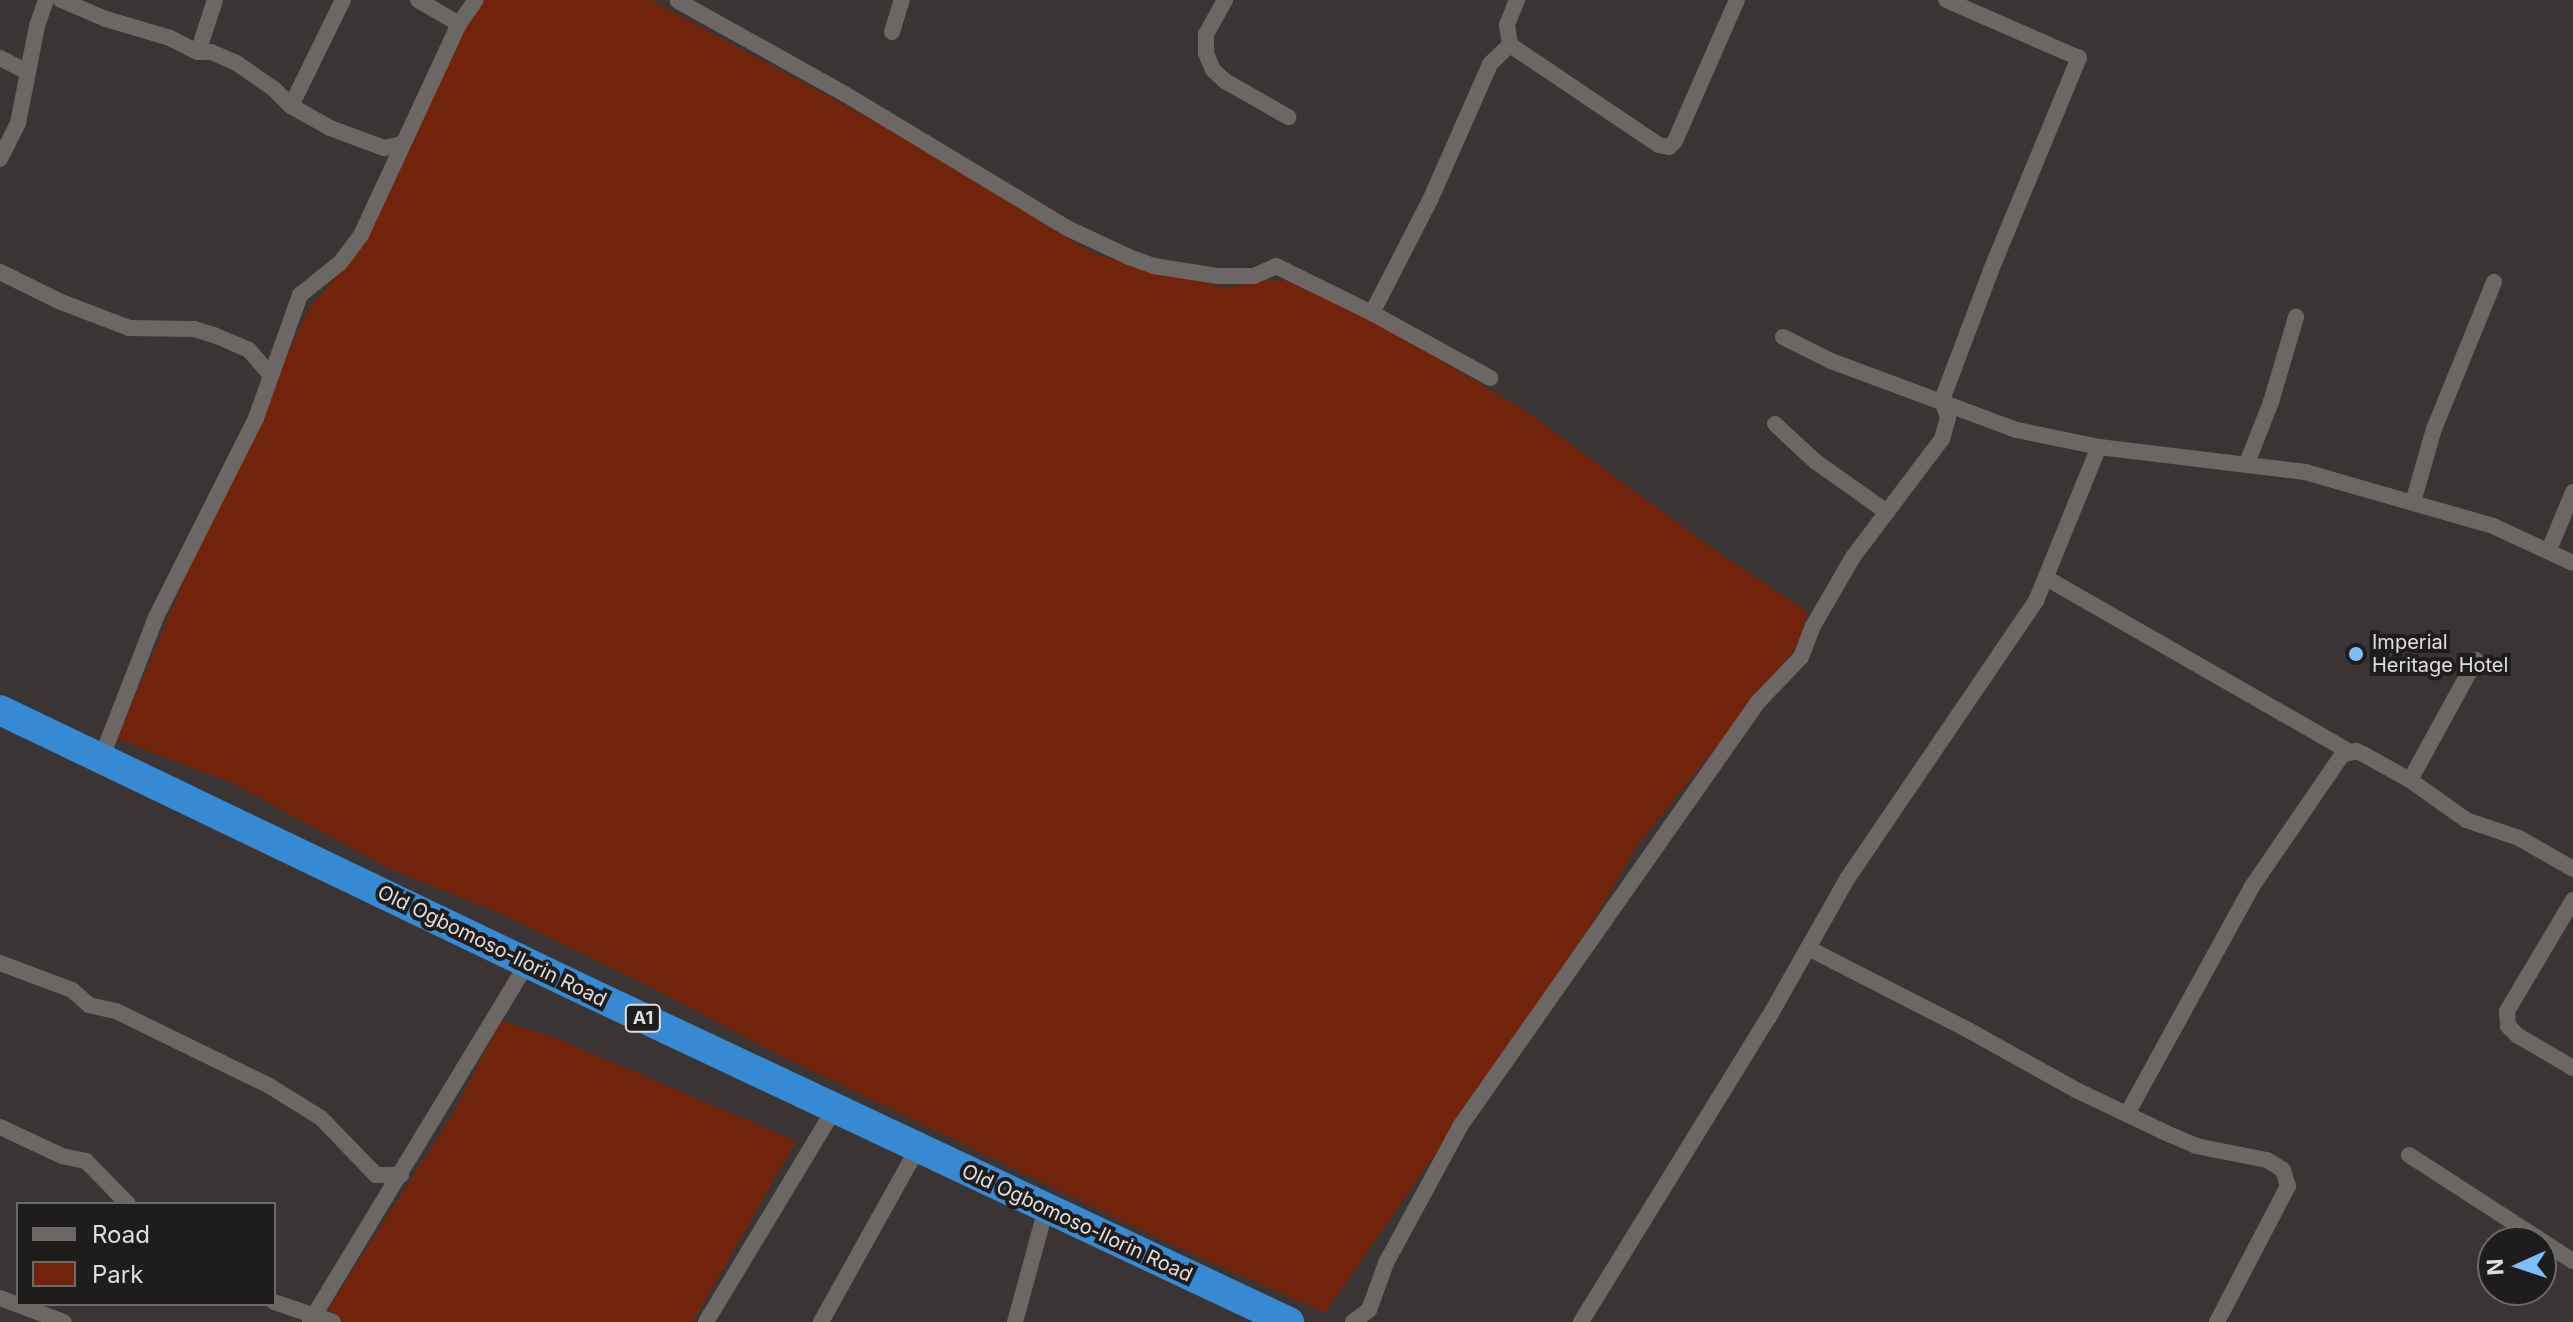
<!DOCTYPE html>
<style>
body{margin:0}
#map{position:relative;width:2573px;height:1322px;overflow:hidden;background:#3a3534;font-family:Inter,sans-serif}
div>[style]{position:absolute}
.green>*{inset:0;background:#71240b}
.street>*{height:16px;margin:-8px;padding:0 8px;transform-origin:8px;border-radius:8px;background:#6c6765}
.highway>*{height:30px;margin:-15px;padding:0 15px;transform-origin:15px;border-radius:15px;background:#368ad4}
.dots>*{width:22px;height:22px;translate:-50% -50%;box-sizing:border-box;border:4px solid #1f1d1c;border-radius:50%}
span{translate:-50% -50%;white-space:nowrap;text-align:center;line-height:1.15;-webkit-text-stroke:8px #1f1d1c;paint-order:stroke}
.shield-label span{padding:2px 6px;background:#1f1d1c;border:2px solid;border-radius:6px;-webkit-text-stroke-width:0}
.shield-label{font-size:18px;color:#e0dddc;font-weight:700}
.poi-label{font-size:20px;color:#e0dddc}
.left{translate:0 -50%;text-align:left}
.street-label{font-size:20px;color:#e0dddc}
.legend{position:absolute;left:16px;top:1202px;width:260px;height:104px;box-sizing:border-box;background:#1f1d1c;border:2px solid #6c6a69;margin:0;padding:10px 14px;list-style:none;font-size:24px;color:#e0dddc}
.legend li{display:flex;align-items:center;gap:16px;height:40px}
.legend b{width:40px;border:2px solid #6c6a69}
.north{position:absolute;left:2477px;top:1226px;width:80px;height:80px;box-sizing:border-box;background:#1f1d1c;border:2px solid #6c6a69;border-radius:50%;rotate:267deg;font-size:22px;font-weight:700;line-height:32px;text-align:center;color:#e0dddc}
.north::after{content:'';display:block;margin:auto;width:28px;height:36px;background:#7fbdfa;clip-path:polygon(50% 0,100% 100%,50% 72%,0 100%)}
</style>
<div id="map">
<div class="green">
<div style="clip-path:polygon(482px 0,651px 0,883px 126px,1096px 255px,1226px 288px,1263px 281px,1295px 280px,1388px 329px,1523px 409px,1705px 543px,1808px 612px,1797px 646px,1637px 846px,1594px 920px,1513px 1042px,1325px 1313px,1164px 1241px,771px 1051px,653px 988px,497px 912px,392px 870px,232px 783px,117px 739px,201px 540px,308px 310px,362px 245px,461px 33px)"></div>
<div style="clip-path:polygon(501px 1021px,551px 1036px,796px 1141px,693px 1322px,345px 1322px,328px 1309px,454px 1112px)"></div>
</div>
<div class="street">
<div style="left:61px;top:0;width:49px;rotate:22.9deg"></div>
<div style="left:106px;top:19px;width:67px;rotate:16.5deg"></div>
<div style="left:170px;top:38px;width:31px;rotate:27deg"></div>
<div style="left:198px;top:52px;width:13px"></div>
<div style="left:211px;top:52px;width:26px;rotate:23deg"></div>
<div style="left:235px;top:62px;width:47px;rotate:34.7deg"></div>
<div style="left:274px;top:89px;width:24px;rotate:45deg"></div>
<div style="left:291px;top:106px;width:45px;rotate:29.4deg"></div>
<div style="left:330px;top:128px;width:58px;rotate:20.3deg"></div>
<div style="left:384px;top:148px;width:18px;rotate:-13deg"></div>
<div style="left:418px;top:0;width:48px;rotate:30.3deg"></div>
<div style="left:1225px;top:0;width:39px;rotate:119deg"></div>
<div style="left:1206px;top:34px;width:19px;rotate:90deg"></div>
<div style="left:1206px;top:53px;width:18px;rotate:68deg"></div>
<div style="left:1213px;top:70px;width:16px;rotate:43deg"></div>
<div style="left:1225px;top:81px;width:73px;rotate:29.7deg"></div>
<div style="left:1517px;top:0;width:27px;rotate:112deg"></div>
<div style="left:1507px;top:25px;width:20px;rotate:81deg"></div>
<div style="left:1510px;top:45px;width:179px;rotate:33.9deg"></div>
<div style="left:1659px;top:145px;width:10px;rotate:11deg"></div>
<div style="left:1669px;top:147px;width:8px;rotate:-45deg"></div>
<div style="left:1675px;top:141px;width:154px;rotate:-66.3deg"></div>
<div style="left:678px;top:1px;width:191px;rotate:29.1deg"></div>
<div style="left:845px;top:94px;width:259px;rotate:31.1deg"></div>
<div style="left:1067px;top:228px;width:68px;rotate:25.1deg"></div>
<div style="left:1129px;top:257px;width:27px;rotate:20deg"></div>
<div style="left:1154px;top:266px;width:65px;rotate:8.9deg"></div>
<div style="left:1218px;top:276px;width:36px"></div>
<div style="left:1254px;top:276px;width:24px;rotate:-24deg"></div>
<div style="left:1276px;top:266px;width:107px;rotate:26.1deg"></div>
<div style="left:1372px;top:313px;width:135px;rotate:28.8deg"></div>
<div style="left:892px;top:32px;width:34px;rotate:-73deg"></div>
<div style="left:198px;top:52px;width:55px;rotate:-71.9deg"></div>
<div style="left:0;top:58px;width:30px;rotate:27deg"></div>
<div style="left:291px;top:106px;width:118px;rotate:-63.9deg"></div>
<div style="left:0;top:159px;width:40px;rotate:-63.4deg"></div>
<div style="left:18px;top:123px;width:99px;rotate:-78.9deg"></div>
<div style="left:37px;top:26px;width:28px;rotate:-71deg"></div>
<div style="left:0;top:272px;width:68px;rotate:26.2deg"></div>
<div style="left:61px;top:302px;width:73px;rotate:20.9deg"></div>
<div style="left:129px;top:328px;width:65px;rotate:0.9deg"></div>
<div style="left:194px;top:329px;width:21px;rotate:17deg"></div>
<div style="left:214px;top:335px;width:38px;rotate:23deg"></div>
<div style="left:249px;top:350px;width:30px;rotate:49deg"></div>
<div style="left:1372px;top:313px;width:129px;rotate:-62.8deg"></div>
<div style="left:1431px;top:198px;width:146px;rotate:-66.2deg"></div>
<div style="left:1490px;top:64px;width:28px;rotate:-44deg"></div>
<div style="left:1783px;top:337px;width:54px;rotate:26.6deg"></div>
<div style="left:1831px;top:361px;width:198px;rotate:20.4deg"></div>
<div style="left:2017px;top:430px;width:84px;rotate:11.7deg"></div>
<div style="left:2099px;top:447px;width:208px;rotate:6.9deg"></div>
<div style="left:2305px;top:472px;width:196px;rotate:16deg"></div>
<div style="left:2493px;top:526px;width:88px;rotate:24.8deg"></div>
<div style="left:1775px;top:424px;width:56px;rotate:42.8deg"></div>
<div style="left:1816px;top:462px;width:87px;rotate:35.2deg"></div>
<div style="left:2247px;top:463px;width:66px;rotate:-68.5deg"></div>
<div style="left:2271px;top:402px;width:89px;rotate:-73.6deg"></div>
<div style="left:2413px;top:502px;width:76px;rotate:-74deg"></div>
<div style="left:2434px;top:429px;width:159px;rotate:-67.8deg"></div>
<div style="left:2549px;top:550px;width:63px;rotate:-67.5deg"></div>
<div style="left:2048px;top:579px;width:348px;rotate:29.8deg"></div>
<div style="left:101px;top:759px;width:152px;rotate:-68.8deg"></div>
<div style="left:156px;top:617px;width:223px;rotate:-63.3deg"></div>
<div style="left:256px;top:418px;width:131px;rotate:-70.3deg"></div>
<div style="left:300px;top:295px;width:51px;rotate:-38.7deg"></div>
<div style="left:340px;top:263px;width:35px;rotate:-53deg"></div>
<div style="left:361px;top:235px;width:233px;rotate:-65.1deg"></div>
<div style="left:459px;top:24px;width:29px;rotate:-55deg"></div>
<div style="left:2410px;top:780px;width:137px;rotate:-61.2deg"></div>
<div style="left:2573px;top:900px;width:129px;rotate:120.7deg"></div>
<div style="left:2507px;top:1011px;width:15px;rotate:86deg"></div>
<div style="left:2508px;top:1026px;width:13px;rotate:45deg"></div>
<div style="left:2517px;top:1035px;width:65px;rotate:30.5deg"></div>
<div style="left:1808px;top:948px;width:182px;rotate:27.1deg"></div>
<div style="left:1970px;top:1031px;width:121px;rotate:29.1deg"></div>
<div style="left:2076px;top:1090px;width:100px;rotate:25.5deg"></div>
<div style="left:2166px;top:1133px;width:33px;rotate:23deg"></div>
<div style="left:2196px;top:1146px;width:72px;rotate:11.2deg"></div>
<div style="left:2267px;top:1160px;width:19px;rotate:32deg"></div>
<div style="left:2283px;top:1170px;width:17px;rotate:73deg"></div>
<div style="left:2288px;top:1186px;width:153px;rotate:117.6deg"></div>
<div style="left:0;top:963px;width:77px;rotate:20.6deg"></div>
<div style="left:72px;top:990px;width:23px;rotate:41deg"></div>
<div style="left:89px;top:1005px;width:28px;rotate:13deg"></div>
<div style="left:116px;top:1011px;width:169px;rotate:26deg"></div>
<div style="left:268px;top:1085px;width:62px;rotate:31.9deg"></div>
<div style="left:321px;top:1118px;width:79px;rotate:46deg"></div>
<div style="left:376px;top:1175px;width:25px"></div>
<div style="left:2127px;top:1114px;width:258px;rotate:-61.2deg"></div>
<div style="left:2251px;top:888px;width:161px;rotate:-55.6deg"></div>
<div style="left:2342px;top:755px;width:15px;rotate:-16deg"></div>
<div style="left:2356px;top:751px;width:8px;rotate:23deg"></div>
<div style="left:2363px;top:754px;width:54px;rotate:29deg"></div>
<div style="left:2410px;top:780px;width:69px;rotate:35.5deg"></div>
<div style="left:2466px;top:820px;width:56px;rotate:18.8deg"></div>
<div style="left:2519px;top:838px;width:62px;rotate:29.9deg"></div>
<div style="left:0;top:1127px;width:68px;rotate:25.1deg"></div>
<div style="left:62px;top:1156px;width:25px;rotate:12deg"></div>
<div style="left:86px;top:1161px;width:60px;rotate:45.7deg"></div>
<div style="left:2409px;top:1155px;width:195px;rotate:32.9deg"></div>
<div style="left:0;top:1298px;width:68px;rotate:20.6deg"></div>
<div style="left:274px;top:1302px;width:62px;rotate:18.7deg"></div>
<div style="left:310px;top:1322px;width:419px;rotate:-58.8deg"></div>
<div style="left:706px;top:1322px;width:250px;rotate:-58.9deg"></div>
<div style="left:821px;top:1322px;width:199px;rotate:-60.9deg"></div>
<div style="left:1015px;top:1322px;width:117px;rotate:-74.7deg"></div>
<div style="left:1353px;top:1322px;width:20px;rotate:-37deg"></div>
<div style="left:1369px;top:1310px;width:50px;rotate:-70.1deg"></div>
<div style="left:1386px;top:1263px;width:157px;rotate:-61.5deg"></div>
<div style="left:1461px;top:1125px;width:517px;rotate:-54.93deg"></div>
<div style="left:1758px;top:702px;width:62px;rotate:-46.3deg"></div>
<div style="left:1801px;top:657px;width:33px;rotate:-69deg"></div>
<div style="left:1813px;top:626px;width:80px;rotate:-59.9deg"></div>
<div style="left:1853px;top:557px;width:148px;rotate:-53deg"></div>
<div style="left:1942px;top:439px;width:22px;rotate:-74deg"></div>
<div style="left:1948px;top:418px;width:19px;rotate:-108deg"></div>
<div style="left:1942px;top:400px;width:139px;rotate:-69.3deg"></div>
<div style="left:1991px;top:270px;width:230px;rotate:-67.5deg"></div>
<div style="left:2079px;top:58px;width:145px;rotate:-156.4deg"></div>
<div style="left:1581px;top:1322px;width:358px;rotate:-58.4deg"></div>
<div style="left:1769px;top:1017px;width:159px;rotate:-60.5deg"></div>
<div style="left:1847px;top:879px;width:336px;rotate:-55.8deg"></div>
<div style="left:2036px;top:601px;width:166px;rotate:-67.8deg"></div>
</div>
<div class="highway">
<div style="left:0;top:710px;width:652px;rotate:25.62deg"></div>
<div style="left:588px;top:992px;width:775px;rotate:25.21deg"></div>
</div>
<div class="dots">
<div style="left:2356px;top:654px;background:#7fbdfa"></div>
</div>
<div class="shield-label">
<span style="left:643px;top:1018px">A1</span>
</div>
<div class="poi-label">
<span class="left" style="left:2372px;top:654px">Imperial<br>Heritage Hotel</span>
</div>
<div class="street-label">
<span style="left:492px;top:946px;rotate:26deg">Old Ogbomoso-Ilorin Road</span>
<span style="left:1077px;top:1223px;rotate:25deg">Old Ogbomoso-Ilorin Road</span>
</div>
<ul class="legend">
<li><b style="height:10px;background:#6c6765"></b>Road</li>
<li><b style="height:22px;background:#71240b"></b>Park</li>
</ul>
<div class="north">N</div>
</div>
